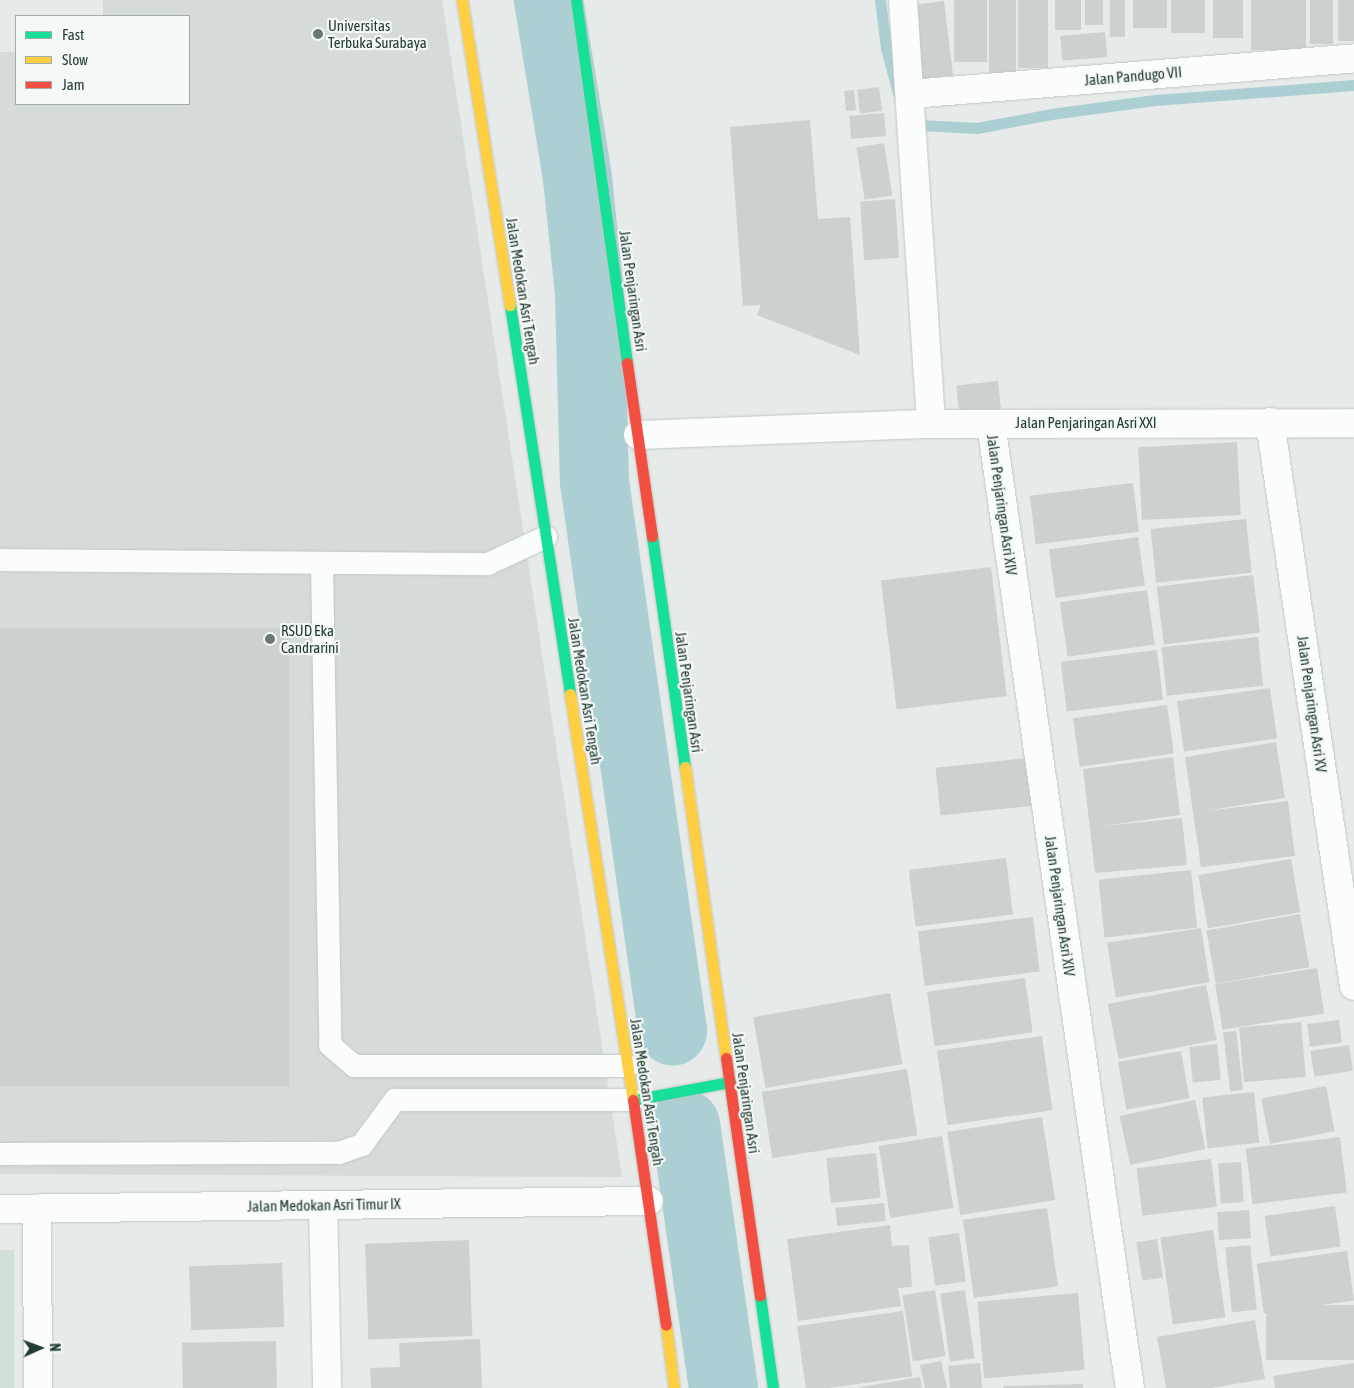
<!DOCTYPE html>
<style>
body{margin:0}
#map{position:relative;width:1354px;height:1388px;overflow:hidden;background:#e6eae8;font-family:"Asap Condensed",sans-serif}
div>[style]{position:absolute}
.built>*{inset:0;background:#d4dbd8}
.green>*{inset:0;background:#d1e1d5;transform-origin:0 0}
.stream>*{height:11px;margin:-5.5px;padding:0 5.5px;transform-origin:5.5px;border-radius:5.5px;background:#abcfd3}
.river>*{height:69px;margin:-34.5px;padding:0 34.5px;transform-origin:34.5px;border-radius:34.5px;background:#abcfd3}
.building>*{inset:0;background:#ccd1cf;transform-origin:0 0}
.roads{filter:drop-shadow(0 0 1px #c3c7c5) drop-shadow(0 0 1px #c3c7c5)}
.lane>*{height:22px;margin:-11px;padding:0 11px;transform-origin:11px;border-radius:11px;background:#fbfcfc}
.street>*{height:28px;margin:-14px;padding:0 14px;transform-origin:14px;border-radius:14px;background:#fbfcfc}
.fast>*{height:11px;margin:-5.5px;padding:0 5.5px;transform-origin:5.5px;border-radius:5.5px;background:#16e098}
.slow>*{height:11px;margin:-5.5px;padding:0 5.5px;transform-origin:5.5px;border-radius:5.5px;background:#ffcf43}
.jam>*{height:11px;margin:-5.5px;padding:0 5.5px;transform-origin:5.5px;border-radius:5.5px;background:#f24e42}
.dots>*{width:14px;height:14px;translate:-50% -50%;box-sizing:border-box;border:2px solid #f4f9f6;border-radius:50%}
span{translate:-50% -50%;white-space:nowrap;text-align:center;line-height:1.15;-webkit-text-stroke:4.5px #f4f9f6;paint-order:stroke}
.poi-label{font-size:15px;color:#253b35}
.left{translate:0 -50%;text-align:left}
.street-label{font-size:15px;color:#253b35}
.legend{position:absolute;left:15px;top:15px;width:175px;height:90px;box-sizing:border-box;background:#f4f9f6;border:1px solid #a1ada9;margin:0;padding:6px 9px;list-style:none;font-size:15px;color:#253b35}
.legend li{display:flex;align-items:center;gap:10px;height:25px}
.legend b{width:25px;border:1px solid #a1ada9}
.north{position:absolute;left:15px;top:1323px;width:50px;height:50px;-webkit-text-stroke:4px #f4f9f6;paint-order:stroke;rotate:88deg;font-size:14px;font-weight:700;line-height:20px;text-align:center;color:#253b35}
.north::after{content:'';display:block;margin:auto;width:18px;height:22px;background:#253b35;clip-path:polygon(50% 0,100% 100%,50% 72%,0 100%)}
</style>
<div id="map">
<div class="built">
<div style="clip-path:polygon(103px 0,442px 0,622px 1177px,0 1174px,0 52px,16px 52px,16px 104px,189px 104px,189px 16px,103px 16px)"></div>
</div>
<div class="green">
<div style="left:0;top:1250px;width:14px;height:138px"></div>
</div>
<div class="stream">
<div style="left:880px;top:0;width:48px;rotate:82.9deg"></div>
<div style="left:886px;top:48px;width:47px;rotate:75.1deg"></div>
<div style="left:914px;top:118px;width:10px;rotate:45deg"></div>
<div style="left:921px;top:125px;width:56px;rotate:3.1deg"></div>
<div style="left:977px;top:128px;width:75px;rotate:-10.7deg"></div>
<div style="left:1051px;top:114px;width:105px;rotate:-7.7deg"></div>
<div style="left:1155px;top:100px;width:200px;rotate:-4.3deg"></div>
</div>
<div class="river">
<div style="left:548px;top:0;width:180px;rotate:80.7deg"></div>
<div style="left:577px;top:178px;width:116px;rotate:84deg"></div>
<div style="left:589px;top:293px;width:188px;rotate:88.5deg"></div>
<div style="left:594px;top:481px;width:555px;rotate:81.91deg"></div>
<div style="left:685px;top:1124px;width:267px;rotate:81.8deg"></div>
</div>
<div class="building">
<div style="left:954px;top:0;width:33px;height:62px"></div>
<div style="left:989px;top:0;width:27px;height:73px"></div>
<div style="left:1018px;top:0;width:30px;height:68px"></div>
<div style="left:1055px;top:0;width:26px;height:30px"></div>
<div style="left:1085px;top:0;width:18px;height:25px"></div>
<div style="left:1110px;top:0;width:15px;height:37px"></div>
<div style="left:1133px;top:0;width:34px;height:28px"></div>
<div style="left:1171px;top:0;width:34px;height:33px"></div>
<div style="left:1213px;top:0;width:30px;height:38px"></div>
<div style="left:1251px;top:0;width:55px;height:50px"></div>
<div style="left:1310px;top:0;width:23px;height:44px"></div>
<div style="left:1338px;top:0;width:16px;height:41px"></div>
<div style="left:944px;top:1px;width:75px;height:34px;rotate:83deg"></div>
<div style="left:1105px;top:32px;width:25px;height:45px;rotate:85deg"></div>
<div style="left:879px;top:87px;width:24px;height:22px;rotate:83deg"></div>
<div style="left:854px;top:90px;width:20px;height:10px;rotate:84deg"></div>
<div style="left:884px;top:113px;width:23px;height:35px;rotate:85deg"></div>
<div style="clip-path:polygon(810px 120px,818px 219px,850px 217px,860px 355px,757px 315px,761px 305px,743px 306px,730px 127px)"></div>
<div style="left:884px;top:143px;width:53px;height:28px;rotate:81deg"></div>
<div style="left:895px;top:199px;width:59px;height:35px;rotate:86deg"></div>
<div style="left:998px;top:381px;width:29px;height:42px;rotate:84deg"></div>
<div style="left:1237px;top:442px;width:73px;height:99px;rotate:87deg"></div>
<div style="left:1133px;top:483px;width:49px;height:104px;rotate:83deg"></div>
<div style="left:1246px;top:519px;width:54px;height:96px;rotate:84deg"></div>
<div style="left:1138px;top:537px;width:49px;height:90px;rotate:82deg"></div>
<div style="left:991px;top:567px;width:130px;height:111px;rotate:83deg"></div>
<div style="left:1253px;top:575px;width:58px;height:97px;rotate:83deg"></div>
<div style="left:1147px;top:590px;width:55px;height:88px;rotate:82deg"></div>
<div style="left:289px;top:628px;width:458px;height:289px;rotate:90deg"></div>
<div style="left:1258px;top:637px;width:49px;height:97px;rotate:84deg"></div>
<div style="left:1157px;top:650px;width:50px;height:97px;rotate:83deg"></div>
<div style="left:1270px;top:688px;width:51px;height:94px;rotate:82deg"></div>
<div style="left:1167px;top:705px;width:49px;height:95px;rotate:82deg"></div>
<div style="clip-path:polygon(1276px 742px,1285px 798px,1205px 811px,1288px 801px,1295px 856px,1201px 867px,1185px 757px)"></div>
<div style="clip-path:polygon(1173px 757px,1180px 815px,1103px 826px,1182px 818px,1187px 865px,1095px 873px,1083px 769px)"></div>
<div style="left:1028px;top:758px;width:48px;height:93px;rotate:84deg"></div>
<div style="left:1006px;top:858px;width:57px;height:98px;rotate:83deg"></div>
<div style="left:1291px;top:859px;width:54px;height:94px;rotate:80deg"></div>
<div style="left:1191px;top:870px;width:58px;height:93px;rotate:84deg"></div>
<div style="left:1300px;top:914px;width:54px;height:95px;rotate:80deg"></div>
<div style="left:1033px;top:917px;width:55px;height:116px;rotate:83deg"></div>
<div style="left:1201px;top:928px;width:55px;height:95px;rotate:81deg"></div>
<div style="left:1317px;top:968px;width:46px;height:103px;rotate:81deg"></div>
<div style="left:1025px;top:978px;width:55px;height:99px;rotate:82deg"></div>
<div style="left:1206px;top:985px;width:56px;height:100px;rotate:79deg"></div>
<div style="left:890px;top:993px;width:72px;height:139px;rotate:80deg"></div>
<div style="left:1339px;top:1020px;width:23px;height:32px;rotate:83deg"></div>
<div style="left:1301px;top:1022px;width:55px;height:62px;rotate:85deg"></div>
<div style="left:1236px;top:1031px;width:59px;height:13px;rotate:83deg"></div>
<div style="left:1042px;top:1036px;width:75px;height:106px;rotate:82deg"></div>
<div style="left:1217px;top:1044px;width:36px;height:28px;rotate:84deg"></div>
<div style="left:1349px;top:1045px;width:26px;height:39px;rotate:81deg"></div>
<div style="left:1181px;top:1051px;width:48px;height:64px;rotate:80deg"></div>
<div style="left:907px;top:1069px;width:67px;height:147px;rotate:81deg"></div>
<div style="left:1326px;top:1086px;width:46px;height:66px;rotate:79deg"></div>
<div style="left:1254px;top:1092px;width:51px;height:52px;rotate:84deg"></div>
<div style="left:1195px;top:1100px;width:50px;height:77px;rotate:78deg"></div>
<div style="left:1042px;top:1117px;width:84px;height:96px;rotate:81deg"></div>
<div style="left:942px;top:1136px;width:73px;height:64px;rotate:81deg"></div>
<div style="left:1340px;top:1137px;width:56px;height:95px;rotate:83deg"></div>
<div style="left:876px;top:1153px;width:45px;height:50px;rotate:84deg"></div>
<div style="left:1211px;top:1159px;width:48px;height:75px;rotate:83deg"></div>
<div style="left:1241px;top:1162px;width:40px;height:23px;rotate:86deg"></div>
<div style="left:884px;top:1203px;width:18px;height:49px;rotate:84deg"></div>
<div style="left:1335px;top:1206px;width:41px;height:71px;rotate:82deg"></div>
<div style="left:1047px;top:1208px;width:79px;height:85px;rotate:82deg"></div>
<div style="left:1249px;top:1210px;width:28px;height:32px;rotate:86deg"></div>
<div style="clip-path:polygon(890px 1225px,892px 1246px,909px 1245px,912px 1287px,898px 1288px,901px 1306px,798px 1321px,787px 1239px)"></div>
<div style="left:1213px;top:1230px;width:88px;height:53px;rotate:82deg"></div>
<div style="left:959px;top:1233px;width:49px;height:31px;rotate:82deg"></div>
<div style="left:1157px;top:1239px;width:39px;height:21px;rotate:81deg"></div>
<div style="left:469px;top:1240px;width:96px;height:104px;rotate:88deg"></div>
<div style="left:1250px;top:1245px;width:65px;height:25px;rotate:84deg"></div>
<div style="left:1347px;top:1251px;width:50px;height:91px;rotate:82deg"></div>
<div style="left:282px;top:1263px;width:64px;height:93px;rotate:88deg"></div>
<div style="left:935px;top:1290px;width:67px;height:33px;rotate:81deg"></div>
<div style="left:965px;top:1290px;width:69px;height:25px;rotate:82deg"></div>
<div style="left:1078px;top:1293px;width:77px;height:101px;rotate:85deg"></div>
<div style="left:1354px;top:1305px;width:55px;height:88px;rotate:90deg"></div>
<div style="left:903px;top:1311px;width:66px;height:107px;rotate:82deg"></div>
<div style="clip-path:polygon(1255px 1320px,1265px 1379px,1211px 1388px,1166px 1388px,1157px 1337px)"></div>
<div style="clip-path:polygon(480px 1339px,482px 1388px,371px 1388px,370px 1368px,400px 1367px,399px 1343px)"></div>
<div style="left:276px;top:1341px;width:47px;height:94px;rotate:89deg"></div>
<div style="clip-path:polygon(941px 1361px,947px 1388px,925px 1388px,920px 1365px)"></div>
<div style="left:980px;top:1363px;width:25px;height:32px;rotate:85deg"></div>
<div style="clip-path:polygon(1354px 1363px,1354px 1388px,1275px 1388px,1273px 1376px)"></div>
<div style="clip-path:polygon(920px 1377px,922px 1388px,860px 1388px,860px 1387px)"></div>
<div style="clip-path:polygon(1083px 1384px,1083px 1388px,1003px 1388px,1003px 1386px)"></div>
</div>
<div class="roads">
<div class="lane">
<div style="left:0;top:560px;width:488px;rotate:0.5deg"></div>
<div style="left:488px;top:564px;width:64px;rotate:-25deg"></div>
<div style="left:322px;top:563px;width:482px;rotate:89deg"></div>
<div style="left:330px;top:1045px;width:32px;rotate:41deg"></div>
<div style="left:354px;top:1066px;width:274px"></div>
<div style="left:0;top:1154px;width:339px;rotate:-0.2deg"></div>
<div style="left:339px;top:1153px;width:24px;rotate:-19deg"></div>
<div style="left:362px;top:1145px;width:56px;rotate:-53.7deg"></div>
<div style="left:395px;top:1100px;width:238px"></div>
</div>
<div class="street">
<div style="left:903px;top:0;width:425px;rotate:86.2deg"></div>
<div style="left:911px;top:94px;width:444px;rotate:-4.6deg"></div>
<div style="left:1270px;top:422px;width:570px;rotate:81.53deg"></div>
<div style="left:991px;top:424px;width:974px;rotate:81.8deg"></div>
<div style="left:638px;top:435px;width:293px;rotate:-2.2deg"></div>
<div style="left:931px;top:424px;width:423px;rotate:-0.1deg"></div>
<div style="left:323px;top:1205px;width:183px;rotate:88.7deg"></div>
<div style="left:0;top:1209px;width:649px;rotate:-0.71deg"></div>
<div style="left:37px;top:1209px;width:179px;rotate:89.7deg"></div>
</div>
<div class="fast">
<div style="left:576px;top:0;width:367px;rotate:82deg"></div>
<div style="left:510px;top:305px;width:394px;rotate:81.2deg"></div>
<div style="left:652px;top:536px;width:233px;rotate:81.9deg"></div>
<div style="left:633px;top:1100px;width:99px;rotate:-10.5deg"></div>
<div style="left:760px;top:1296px;width:93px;rotate:82deg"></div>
</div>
<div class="slow">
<div style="left:462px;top:0;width:309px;rotate:81.1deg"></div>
<div style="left:570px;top:694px;width:411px;rotate:81.2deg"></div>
<div style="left:685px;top:767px;width:294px;rotate:82deg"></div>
<div style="left:666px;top:1325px;width:64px;rotate:82.8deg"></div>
</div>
<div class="jam">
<div style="left:627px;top:363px;width:175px;rotate:81.8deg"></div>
<div style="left:726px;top:1058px;width:240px;rotate:81.9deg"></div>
<div style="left:633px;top:1100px;width:227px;rotate:81.7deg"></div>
</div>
</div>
<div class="dots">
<div style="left:318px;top:34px;background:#697874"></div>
<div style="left:270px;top:639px;background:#697874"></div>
</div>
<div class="poi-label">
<span class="left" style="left:328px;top:34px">Universitas<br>Terbuka Surabaya</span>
<span class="left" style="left:281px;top:639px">RSUD Eka<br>Candrarini</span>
</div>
<div class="street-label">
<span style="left:1133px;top:76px;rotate:-5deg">Jalan Pandugo VII</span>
<span style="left:523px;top:291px;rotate:81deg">Jalan Medokan Asri Tengah</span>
<span style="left:633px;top:291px;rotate:82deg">Jalan Penjaringan Asri</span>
<span style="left:1086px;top:423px">Jalan Penjaringan Asri XXI</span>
<span style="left:1002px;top:505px;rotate:82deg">Jalan Penjaringan Asri XIV</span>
<span style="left:585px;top:691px;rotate:81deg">Jalan Medokan Asri Tengah</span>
<span style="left:689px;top:692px;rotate:82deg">Jalan Penjaringan Asri</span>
<span style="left:1312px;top:704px;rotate:82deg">Jalan Penjaringan Asri XV</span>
<span style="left:1060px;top:906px;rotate:82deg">Jalan Penjaringan Asri XIV</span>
<span style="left:647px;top:1092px;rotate:81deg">Jalan Medokan Asri Tengah</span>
<span style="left:746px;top:1093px;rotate:82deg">Jalan Penjaringan Asri</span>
<span style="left:324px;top:1205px;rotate:-1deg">Jalan Medokan Asri Timur IX</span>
</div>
<ul class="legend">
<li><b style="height:6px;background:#16e098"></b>Fast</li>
<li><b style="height:6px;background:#ffcf43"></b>Slow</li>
<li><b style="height:6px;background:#f24e42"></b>Jam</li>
</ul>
<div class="north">N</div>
</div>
